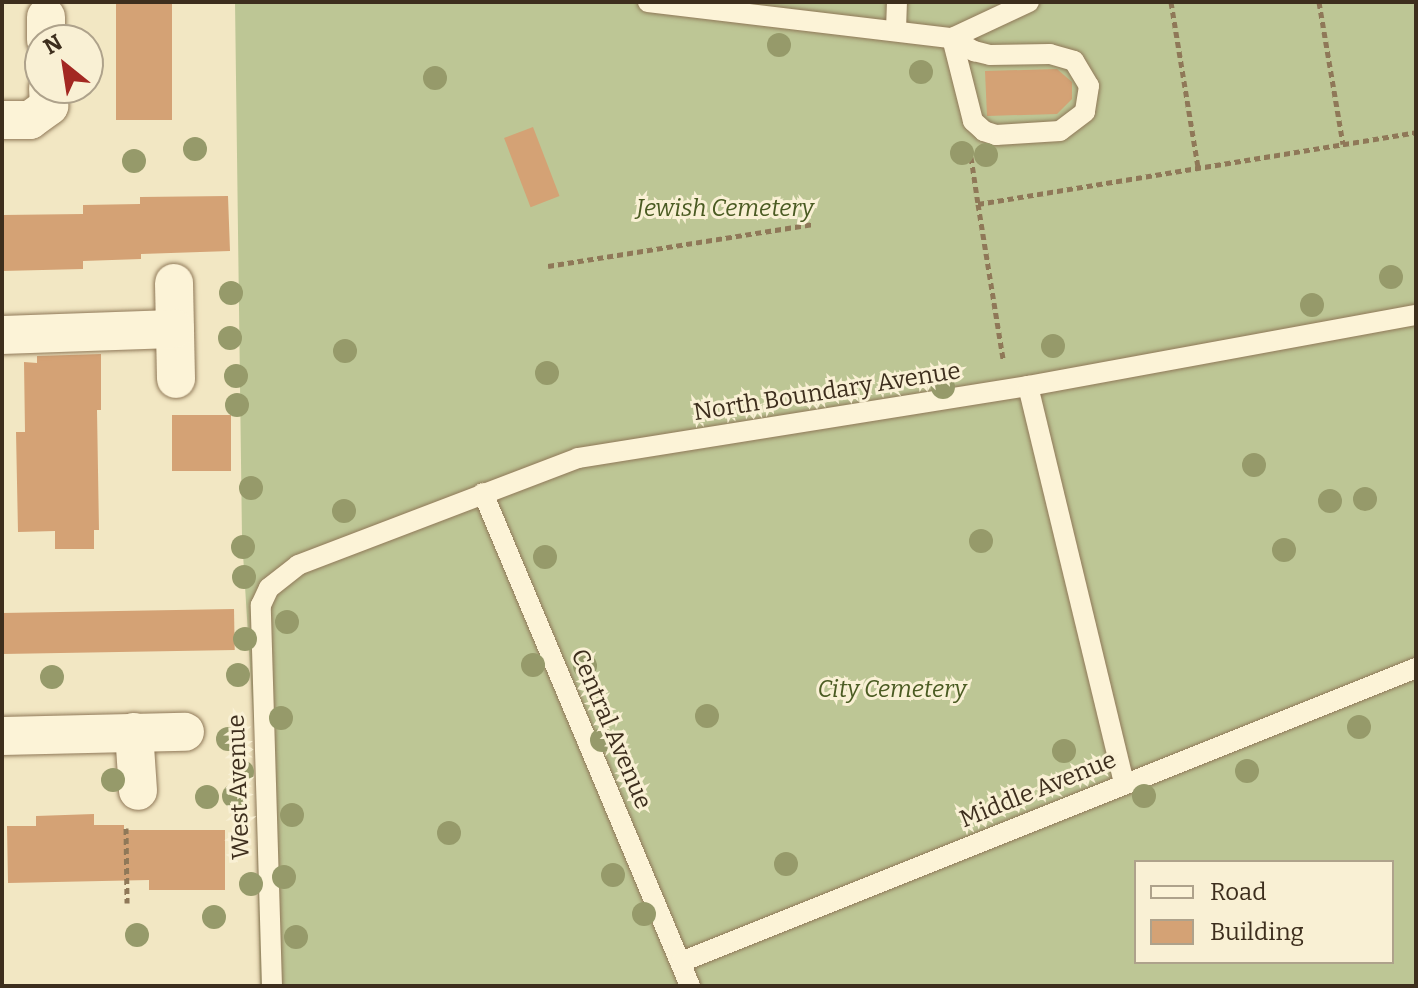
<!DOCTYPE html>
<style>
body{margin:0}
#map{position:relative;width:1418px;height:988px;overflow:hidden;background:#f2e7c3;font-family:Bitter,serif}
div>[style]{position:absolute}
.cemetery>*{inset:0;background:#bdc695}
.building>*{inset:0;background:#d4a275;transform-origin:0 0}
.path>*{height:5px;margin-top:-2.5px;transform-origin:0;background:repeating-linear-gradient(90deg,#8f7858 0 6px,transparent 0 10px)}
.roads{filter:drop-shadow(0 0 2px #8f7858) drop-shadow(0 0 2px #8f7858)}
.lane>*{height:20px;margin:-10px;padding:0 10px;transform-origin:10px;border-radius:10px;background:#fcf3d7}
.street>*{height:38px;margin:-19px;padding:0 19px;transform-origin:19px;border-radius:19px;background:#fcf3d7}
.trees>*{width:24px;height:24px;margin:-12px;border-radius:50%;background:#969a6a}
span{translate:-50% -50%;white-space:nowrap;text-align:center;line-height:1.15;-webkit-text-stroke:6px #f9f0d4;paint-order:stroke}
.park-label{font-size:24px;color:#4a5b22;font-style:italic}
.street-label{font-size:24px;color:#3d2e1d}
.frame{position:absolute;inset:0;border:4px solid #3d2e1d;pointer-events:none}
.legend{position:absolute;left:1134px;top:860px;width:260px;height:104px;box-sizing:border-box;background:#f9f0d4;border:2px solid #aea28b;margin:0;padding:10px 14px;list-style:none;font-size:24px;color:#3d2e1d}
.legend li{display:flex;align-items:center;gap:16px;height:40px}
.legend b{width:40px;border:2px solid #aea28b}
.north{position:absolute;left:24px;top:24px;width:80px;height:80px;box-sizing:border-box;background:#f9f0d4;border:2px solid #aea28b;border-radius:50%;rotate:330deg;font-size:22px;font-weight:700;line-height:32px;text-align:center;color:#3d2e1d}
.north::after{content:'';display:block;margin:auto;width:28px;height:36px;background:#a32822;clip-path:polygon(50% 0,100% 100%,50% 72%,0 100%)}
</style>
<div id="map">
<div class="cemetery">
<div style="clip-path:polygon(evenodd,235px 2px,1416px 2px,1416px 986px,260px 986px,255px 747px,242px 538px,235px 2px,1136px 862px,1392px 862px,1392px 962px,1136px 962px,1136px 862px)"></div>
</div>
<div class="building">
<div style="left:116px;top:2px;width:56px;height:118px"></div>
<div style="clip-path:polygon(1057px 69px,1072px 82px,1072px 99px,1057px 114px,987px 116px,985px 71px)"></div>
<div style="left:533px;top:127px;width:74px;height:31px;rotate:69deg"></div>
<div style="clip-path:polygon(228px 196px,230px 251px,141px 254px,141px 259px,83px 261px,83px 269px,2px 271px,2px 215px,83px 214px,83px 205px,140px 204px,140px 197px)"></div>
<div style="clip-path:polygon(101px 354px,101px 410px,97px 410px,99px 530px,94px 530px,94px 549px,55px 549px,55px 531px,18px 532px,16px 432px,25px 432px,24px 362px,37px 363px,37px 356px)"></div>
<div style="left:172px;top:415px;width:59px;height:56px"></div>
<div style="left:234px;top:609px;width:41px;height:232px;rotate:89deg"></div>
<div style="clip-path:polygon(94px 814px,94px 825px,124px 825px,124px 830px,225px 830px,225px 890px,149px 890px,149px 880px,8px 883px,7px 826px,36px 826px,36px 816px)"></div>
</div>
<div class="path">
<div style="left:1171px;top:2px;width:167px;rotate:80.7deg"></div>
<div style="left:1319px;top:2px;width:144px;rotate:80.4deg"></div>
<div style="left:971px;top:157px;width:48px;rotate:81.5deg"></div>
<div style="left:978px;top:204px;width:444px;rotate:-9.3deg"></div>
<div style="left:978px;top:204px;width:157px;rotate:80.8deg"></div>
<div style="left:548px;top:266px;width:267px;rotate:-9deg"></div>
<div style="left:126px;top:828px;width:75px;rotate:89.2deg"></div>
</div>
<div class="roads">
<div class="lane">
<div style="left:648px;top:2px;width:306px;rotate:6.8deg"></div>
<div style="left:952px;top:38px;width:85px;rotate:-25.1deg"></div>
<div style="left:896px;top:30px;width:28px;rotate:-88deg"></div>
<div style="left:952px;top:38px;width:26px;rotate:31deg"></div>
<div style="left:974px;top:51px;width:16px;rotate:14deg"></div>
<div style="left:990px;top:55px;width:60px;rotate:-1deg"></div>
<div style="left:1050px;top:54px;width:25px;rotate:16deg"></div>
<div style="left:1074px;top:61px;width:29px;rotate:59deg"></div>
<div style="left:1089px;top:86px;width:26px;rotate:99deg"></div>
<div style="left:1085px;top:112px;width:31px;rotate:143deg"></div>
<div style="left:1060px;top:131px;width:64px;rotate:176.4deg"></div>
<div style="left:996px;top:135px;width:13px;rotate:-162deg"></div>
<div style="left:984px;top:131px;width:15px;rotate:-138deg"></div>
<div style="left:973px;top:121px;width:86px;rotate:-104.2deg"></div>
<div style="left:1028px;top:386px;width:408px;rotate:76.4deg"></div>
<div style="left:483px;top:493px;width:535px;rotate:67.22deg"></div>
<div style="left:681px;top:962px;width:792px;rotate:-21.8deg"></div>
<div style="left:272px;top:986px;width:381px;rotate:-91.7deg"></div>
<div style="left:261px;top:605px;width:19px;rotate:-65deg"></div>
<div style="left:269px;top:588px;width:37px;rotate:-38deg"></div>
<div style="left:298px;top:565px;width:300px;rotate:-20.9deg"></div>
<div style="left:578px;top:458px;width:456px;rotate:-9.1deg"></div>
<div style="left:1028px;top:386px;width:394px;rotate:-10.4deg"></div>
</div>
<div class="street">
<div style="left:46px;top:17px;width:23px;rotate:90deg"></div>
<div style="left:2px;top:120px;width:28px"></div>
<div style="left:30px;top:120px;width:24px;rotate:-36deg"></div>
<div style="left:49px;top:106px;width:18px;rotate:-93deg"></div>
<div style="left:174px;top:283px;width:96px;rotate:88.8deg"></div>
<div style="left:2px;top:335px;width:173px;rotate:-2deg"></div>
<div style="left:134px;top:732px;width:59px;rotate:86.1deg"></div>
<div style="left:2px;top:736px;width:183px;rotate:-1.3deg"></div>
</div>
</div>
<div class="trees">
<div style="left:779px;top:45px"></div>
<div style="left:921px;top:72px"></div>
<div style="left:435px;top:78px"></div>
<div style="left:195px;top:149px"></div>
<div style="left:962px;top:153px"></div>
<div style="left:986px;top:155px"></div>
<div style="left:134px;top:161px"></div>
<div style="left:1391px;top:277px"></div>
<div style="left:231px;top:293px"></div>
<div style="left:1312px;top:305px"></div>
<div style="left:230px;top:338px"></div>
<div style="left:1053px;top:346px"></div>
<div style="left:345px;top:351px"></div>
<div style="left:547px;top:373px"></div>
<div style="left:236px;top:376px"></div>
<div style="left:943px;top:387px"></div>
<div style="left:237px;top:405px"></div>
<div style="left:1254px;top:465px"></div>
<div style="left:251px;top:488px"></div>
<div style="left:1365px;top:499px"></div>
<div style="left:1330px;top:501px"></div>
<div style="left:344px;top:511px"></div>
<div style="left:981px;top:541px"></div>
<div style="left:243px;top:547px"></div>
<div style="left:1284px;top:550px"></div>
<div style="left:545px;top:557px"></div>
<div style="left:244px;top:577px"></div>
<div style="left:287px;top:622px"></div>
<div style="left:245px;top:639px"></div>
<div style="left:533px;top:665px"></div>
<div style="left:585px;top:666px"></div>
<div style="left:238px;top:675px"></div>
<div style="left:52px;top:677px"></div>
<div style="left:707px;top:716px"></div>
<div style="left:281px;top:718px"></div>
<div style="left:1359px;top:727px"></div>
<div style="left:228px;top:739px"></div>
<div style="left:602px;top:740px"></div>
<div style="left:1064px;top:751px"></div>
<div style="left:1247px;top:771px"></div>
<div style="left:242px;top:772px"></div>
<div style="left:113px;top:780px"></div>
<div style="left:234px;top:796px"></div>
<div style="left:1144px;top:796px"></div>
<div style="left:207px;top:797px"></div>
<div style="left:292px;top:815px"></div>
<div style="left:449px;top:833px"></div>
<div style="left:786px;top:864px"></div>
<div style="left:613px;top:875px"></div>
<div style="left:284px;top:877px"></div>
<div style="left:251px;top:884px"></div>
<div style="left:644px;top:914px"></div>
<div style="left:214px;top:917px"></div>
<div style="left:137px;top:935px"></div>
<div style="left:296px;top:937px"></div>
</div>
<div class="park-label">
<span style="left:725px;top:209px">Jewish Cemetery</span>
<span style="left:892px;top:690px">City Cemetery</span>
</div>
<div class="street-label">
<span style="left:827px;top:392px;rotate:-9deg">North Boundary Avenue</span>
<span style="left:611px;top:729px;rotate:67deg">Central Avenue</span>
<span style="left:239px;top:787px;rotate:-92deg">West Avenue</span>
<span style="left:1038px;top:790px;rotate:-22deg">Middle Avenue</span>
</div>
<div class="frame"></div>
<ul class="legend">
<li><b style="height:10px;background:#fcf3d7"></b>Road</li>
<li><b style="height:22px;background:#d4a275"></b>Building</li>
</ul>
<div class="north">N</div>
</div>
